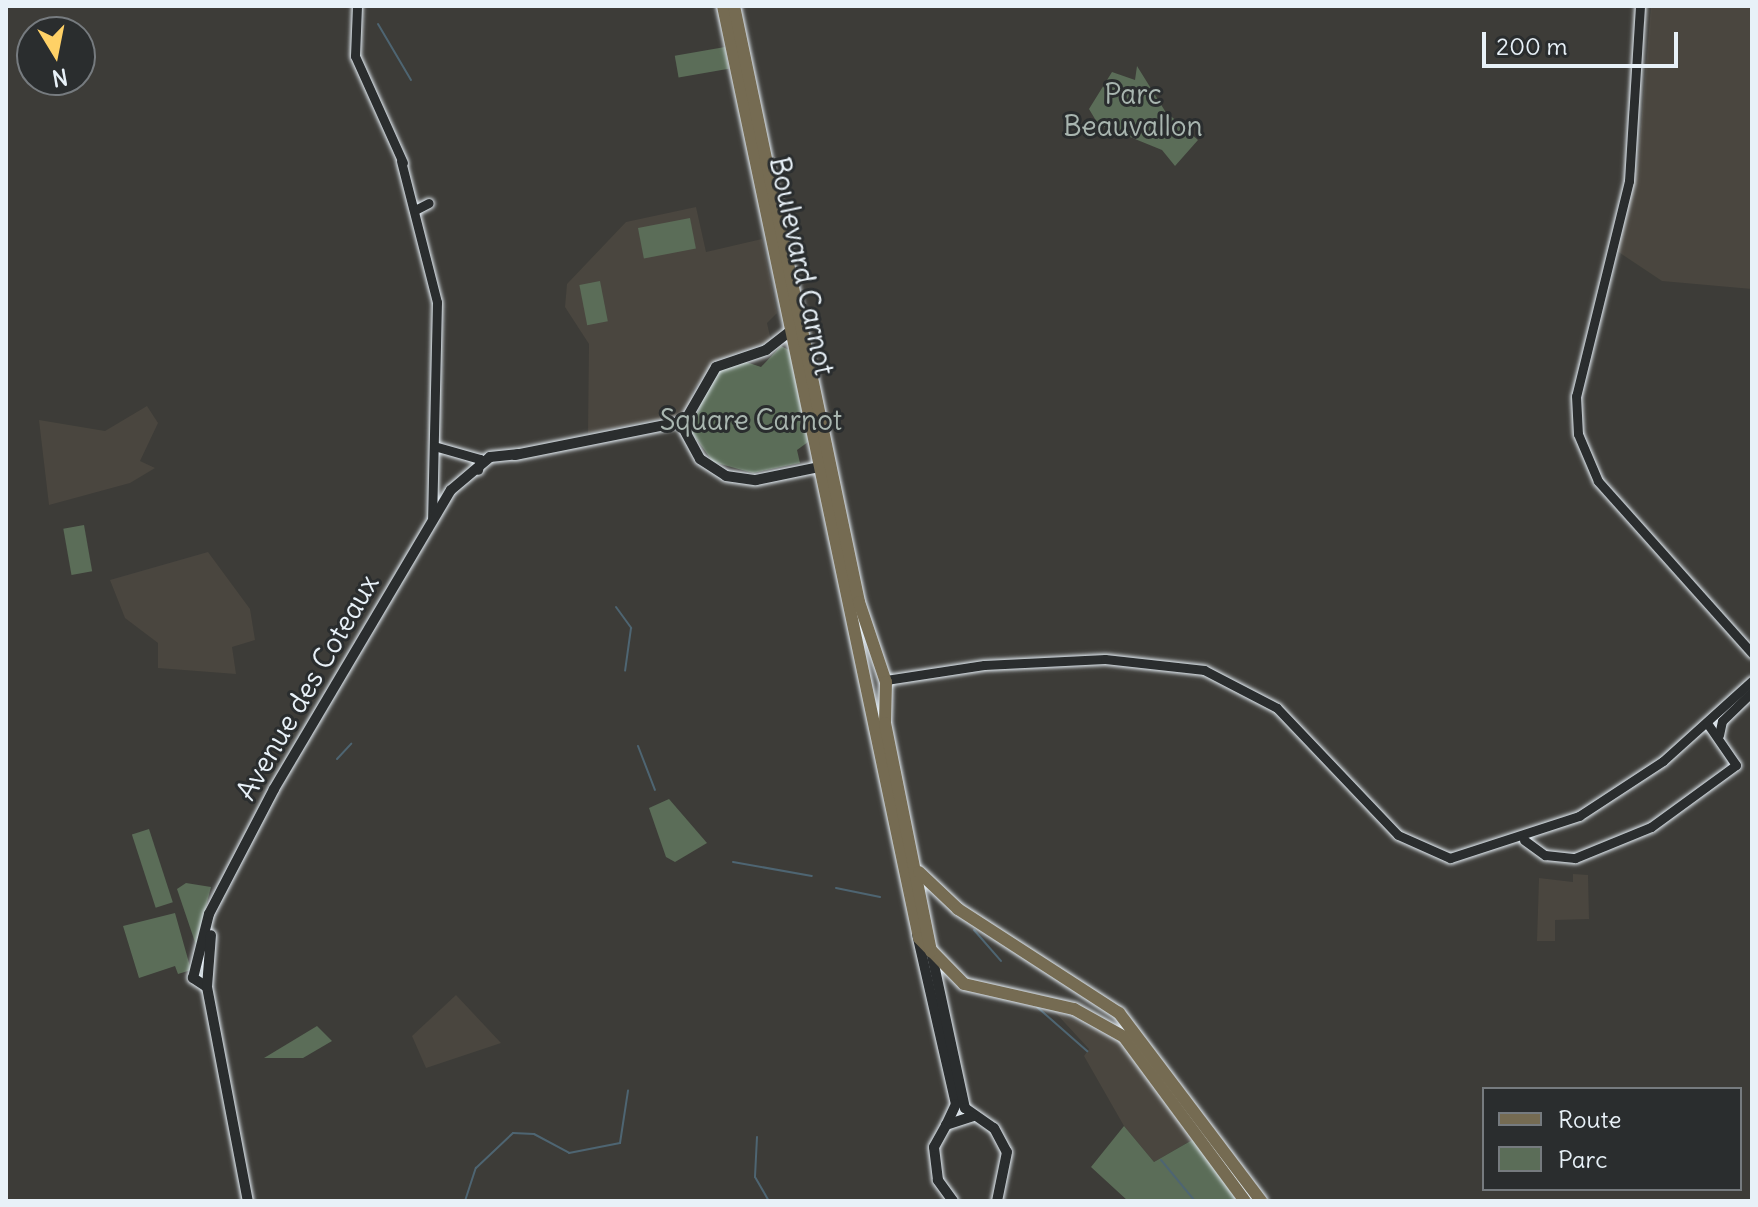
<!DOCTYPE html>
<style>
body{margin:0}
#map{position:relative;width:1758px;height:1207px;overflow:hidden;background:#3d3c38;font-family:Delius,sans-serif}
div>[style]{position:absolute}
.built>*{inset:0;background:#4a463f}
.green>*{inset:0;background:#5b6d58;transform-origin:0 0}
.stream>*{height:2px;margin:-1px;padding:0 1px;transform-origin:1px;border-radius:1px;background:#4e6572}
.roads{filter:drop-shadow(0 0 2px #e8f1f8) drop-shadow(0 0 2px #e8f1f8)}
.tertiary>*{height:9px;margin:-4.5px;padding:0 4.5px;transform-origin:4.5px;border-radius:4.5px;background:#2a2d2e}
.secondary>*{height:10px;margin:-5px;padding:0 5px;transform-origin:5px;border-radius:5px;background:#2a2d2e}
.primary>*{height:12px;margin:-6px;padding:0 6px;transform-origin:6px;border-radius:6px;background:#756b52}
span{translate:-50% -50%;white-space:nowrap;text-align:center;line-height:1.15;-webkit-text-stroke:6px #2a2d2e;paint-order:stroke}
.park-label{font-size:28px;color:#a9b6b0}
.street-label{font-size:28px;color:#e8f1f8}
.frame{position:absolute;inset:0;border:8px solid #e8f1f8;pointer-events:none}
.legend{position:absolute;left:1482px;top:1087px;width:260px;height:104px;box-sizing:border-box;background:#2a2d2e;border:2px solid #767b7f;margin:0;padding:10px 14px;list-style:none;font-size:24px;color:#e8f1f8}
.legend li{display:flex;align-items:center;gap:16px;height:40px}
.legend b{width:40px;border:2px solid #767b7f}
.north{position:absolute;left:16px;top:16px;width:80px;height:80px;box-sizing:border-box;background:#2a2d2e;border:2px solid #767b7f;border-radius:50%;rotate:170deg;font-size:22px;font-weight:700;line-height:32px;text-align:center;color:#e8f1f8}
.north::after{content:'';display:block;margin:auto;width:28px;height:36px;background:#ffd166;clip-path:polygon(50% 0,100% 100%,50% 72%,0 100%)}
.scale{position:absolute;left:1482px;top:32px;width:196px;height:36px;box-sizing:border-box;border:4px solid #e8f1f8;border-top:0;padding-left:10px;font-size:24px;line-height:28px;white-space:nowrap;color:#e8f1f8;-webkit-text-stroke:6px #2a2d2e;paint-order:stroke}
</style>
<div id="map">
<div class="built">
<div style="clip-path:polygon(1651px 6px,1752px 6px,1752px 289px,1662px 281px,1617px 251px,1638px 163px)"></div>
<div style="clip-path:polygon(696px 207px,706px 252px,762px 239px,777px 313px,767px 323px,771px 341px,717px 360px,693px 390px,690px 413px,588px 433px,589px 344px,565px 307px,567px 284px,626px 222px)"></div>
<div style="clip-path:polygon(147px 406px,158px 423px,140px 461px,155px 468px,130px 483px,49px 505px,39px 420px,105px 431px)"></div>
<div style="clip-path:polygon(208px 552px,250px 609px,255px 640px,232px 647px,236px 674px,158px 668px,158px 643px,125px 618px,110px 580px)"></div>
<div style="clip-path:polygon(1573px 874px,1588px 875px,1589px 919px,1555px 920px,1555px 941px,1537px 941px,1539px 878px,1573px 882px)"></div>
<div style="clip-path:polygon(456px 995px,501px 1043px,426px 1068px,412px 1036px)"></div>
<div style="clip-path:polygon(1053px 1010px,1121px 1042px,1194px 1139px,1154px 1162px,1124px 1126px,1084px 1056px,1089px 1049px)"></div>
</div>
<div class="green">
<div style="left:725px;top:47px;width:22px;height:51px;rotate:80deg"></div>
<div style="clip-path:polygon(1137px 66px,1165px 111px,1198px 140px,1175px 166px,1162px 150px,1098px 124px,1089px 109px,1112px 72px,1135px 80px)"></div>
<div style="left:690px;top:218px;width:31px;height:53px;rotate:79deg"></div>
<div style="left:600px;top:281px;width:41px;height:21px;rotate:79deg"></div>
<div style="clip-path:polygon(781px 346px,789px 350px,808px 442px,797px 450px,800px 463px,753px 473px,713px 462px,690px 430px,714px 373px,743px 361px,761px 367px)"></div>
<div style="left:84px;top:525px;width:47px;height:21px;rotate:80deg"></div>
<div style="clip-path:polygon(669px 799px,707px 843px,675px 862px,666px 857px,649px 808px)"></div>
<div style="left:149px;top:829px;width:77px;height:18px;rotate:72deg"></div>
<div style="clip-path:polygon(186px 883px,211px 887px,196px 945px,177px 889px)"></div>
<div style="clip-path:polygon(175px 913px,191px 970px,178px 974px,175px 966px,139px 978px,123px 926px)"></div>
<div style="clip-path:polygon(317px 1026px,332px 1041px,303px 1058px,264px 1058px)"></div>
<div style="clip-path:polygon(1124px 1126px,1154px 1162px,1194px 1139px,1237px 1201px,1128px 1201px,1091px 1167px)"></div>
</div>
<div class="stream">
<div style="left:378px;top:24px;width:65px;rotate:59.5deg"></div>
<div style="left:616px;top:607px;width:26px;rotate:54deg"></div>
<div style="left:631px;top:628px;width:43px;rotate:97.9deg"></div>
<div style="left:638px;top:746px;width:47px;rotate:68.9deg"></div>
<div style="left:337px;top:759px;width:21px;rotate:-47deg"></div>
<div style="left:733px;top:862px;width:80px;rotate:10deg"></div>
<div style="left:836px;top:888px;width:45px;rotate:11.6deg"></div>
<div style="left:974px;top:930px;width:41px;rotate:48.9deg"></div>
<div style="left:1037px;top:1007px;width:67px;rotate:41.3deg"></div>
<div style="left:757px;top:1137px;width:40px;rotate:92.9deg"></div>
<div style="left:755px;top:1177px;width:28px;rotate:60deg"></div>
<div style="left:1161px;top:1160px;width:53px;rotate:50.3deg"></div>
<div style="left:465px;top:1201px;width:35px;rotate:-72deg"></div>
<div style="left:476px;top:1168px;width:51px;rotate:-43.4deg"></div>
<div style="left:513px;top:1133px;width:21px;rotate:3deg"></div>
<div style="left:534px;top:1134px;width:40px;rotate:28deg"></div>
<div style="left:569px;top:1153px;width:52px;rotate:-11.1deg"></div>
<div style="left:620px;top:1143px;width:53px;rotate:-81.3deg"></div>
</div>
<div class="roads">
<div class="tertiary">
<div style="left:357px;top:6px;width:50px;rotate:92.3deg"></div>
<div style="left:355px;top:56px;width:117px;rotate:65.8deg"></div>
<div style="left:1640px;top:6px;width:175px;rotate:93.6deg"></div>
<div style="left:1629px;top:181px;width:221px;rotate:103.8deg"></div>
<div style="left:1576px;top:396px;width:38px;rotate:87deg"></div>
<div style="left:1578px;top:434px;width:51px;rotate:66.9deg"></div>
<div style="left:1598px;top:481px;width:231px;rotate:48.2deg"></div>
<div style="left:401px;top:161px;width:146px;rotate:75.7deg"></div>
<div style="left:437px;top:302px;width:216px;rotate:91.3deg"></div>
<div style="left:417px;top:209px;width:13px;rotate:-27deg"></div>
<div style="left:434px;top:446px;width:48px;rotate:15.8deg"></div>
<div style="left:480px;top:459px;width:11px;rotate:100deg"></div>
<div style="left:886px;top:680px;width:99px;rotate:-8.7deg"></div>
<div style="left:984px;top:665px;width:121px;rotate:-2.8deg"></div>
<div style="left:1105px;top:659px;width:100px;rotate:6.3deg"></div>
<div style="left:1204px;top:670px;width:82px;rotate:27.5deg"></div>
<div style="left:1277px;top:708px;width:175px;rotate:46.4deg"></div>
<div style="left:1398px;top:835px;width:57px;rotate:23.9deg"></div>
<div style="left:1450px;top:858px;width:136px;rotate:-18deg"></div>
<div style="left:1579px;top:816px;width:100px;rotate:-33.2deg"></div>
<div style="left:1663px;top:761px;width:120px;rotate:-42deg"></div>
<div style="left:1719px;top:735px;width:14px;rotate:-78deg"></div>
<div style="left:1722px;top:721px;width:42px;rotate:-44deg"></div>
<div style="left:1524px;top:840px;width:26px;rotate:36deg"></div>
<div style="left:1545px;top:855px;width:30px;rotate:6deg"></div>
<div style="left:1575px;top:858px;width:82px;rotate:-22.2deg"></div>
<div style="left:1651px;top:827px;width:105px;rotate:-36.1deg"></div>
<div style="left:1736px;top:765px;width:51px;rotate:-124.6deg"></div>
</div>
<div class="secondary">
<div style="left:680px;top:422px;width:42px;rotate:61.6deg"></div>
<div style="left:700px;top:459px;width:31px;rotate:33deg"></div>
<div style="left:726px;top:476px;width:30px;rotate:8deg"></div>
<div style="left:756px;top:480px;width:64px;rotate:-11.7deg"></div>
<div style="left:515px;top:455px;width:173px;rotate:-11.3deg"></div>
<div style="left:685px;top:421px;width:62px;rotate:-60.1deg"></div>
<div style="left:716px;top:367px;width:53px;rotate:-18.8deg"></div>
<div style="left:766px;top:350px;width:29px;rotate:-38deg"></div>
<div style="left:917px;top:934px;width:174px;rotate:77.1deg"></div>
<div style="left:956px;top:1104px;width:23px;rotate:115deg"></div>
<div style="left:931px;top:951px;width:161px;rotate:77.8deg"></div>
<div style="left:965px;top:1108px;width:35px;rotate:35deg"></div>
<div style="left:994px;top:1128px;width:27px;rotate:62deg"></div>
<div style="left:1007px;top:1152px;width:50px;rotate:101.5deg"></div>
<div style="left:207px;top:987px;width:17px;rotate:-147deg"></div>
<div style="left:193px;top:978px;width:66px;rotate:-76deg"></div>
<div style="left:209px;top:914px;width:141px;rotate:-62.5deg"></div>
<div style="left:274px;top:789px;width:347px;rotate:-59.4deg"></div>
<div style="left:451px;top:490px;width:51px;rotate:-40.2deg"></div>
<div style="left:490px;top:457px;width:29px;rotate:-6deg"></div>
<div style="left:207px;top:987px;width:218px;rotate:79.2deg"></div>
<div style="left:207px;top:987px;width:52px;rotate:-85.6deg"></div>
<div style="left:953px;top:1201px;width:26px;rotate:-126deg"></div>
<div style="left:938px;top:1180px;width:33px;rotate:-97deg"></div>
<div style="left:934px;top:1147px;width:25px;rotate:-61deg"></div>
<div style="left:946px;top:1125px;width:29px;rotate:-18deg"></div>
</div>
<div class="primary">
<div style="left:723px;top:6px;width:952px;rotate:78.12deg"></div>
<div style="left:919px;top:938px;width:64px;rotate:45.6deg"></div>
<div style="left:964px;top:984px;width:113px;rotate:12.8deg"></div>
<div style="left:1074px;top:1009px;width:57px;rotate:29.2deg"></div>
<div style="left:1124px;top:1037px;width:204px;rotate:53.6deg"></div>
<div style="left:734px;top:6px;width:609px;rotate:78.15deg"></div>
<div style="left:859px;top:602px;width:84px;rotate:71.4deg"></div>
<div style="left:886px;top:682px;width:41px;rotate:91.4deg"></div>
<div style="left:885px;top:723px;width:233px;rotate:78.6deg"></div>
<div style="left:919px;top:872px;width:54px;rotate:43.5deg"></div>
<div style="left:958px;top:909px;width:192px;rotate:32.9deg"></div>
<div style="left:1119px;top:1013px;width:236px;rotate:52.9deg"></div>
</div>
</div>
<div class="park-label">
<span style="left:1133px;top:110px">Parc<br>Beauvallon</span>
<span style="left:751px;top:420px">Square Carnot</span>
</div>
<div class="street-label">
<span style="left:802px;top:266px;rotate:78deg">Boulevard Carnot</span>
<span style="left:307px;top:687px;rotate:-60deg">Avenue des Coteaux</span>
</div>
<div class="frame"></div>
<ul class="legend">
<li><b style="height:10px;background:#756b52"></b>Route</li>
<li><b style="height:22px;background:#5b6d58"></b>Parc</li>
</ul>
<div class="north">N</div>
<div class="scale">200 m</div>
</div>
